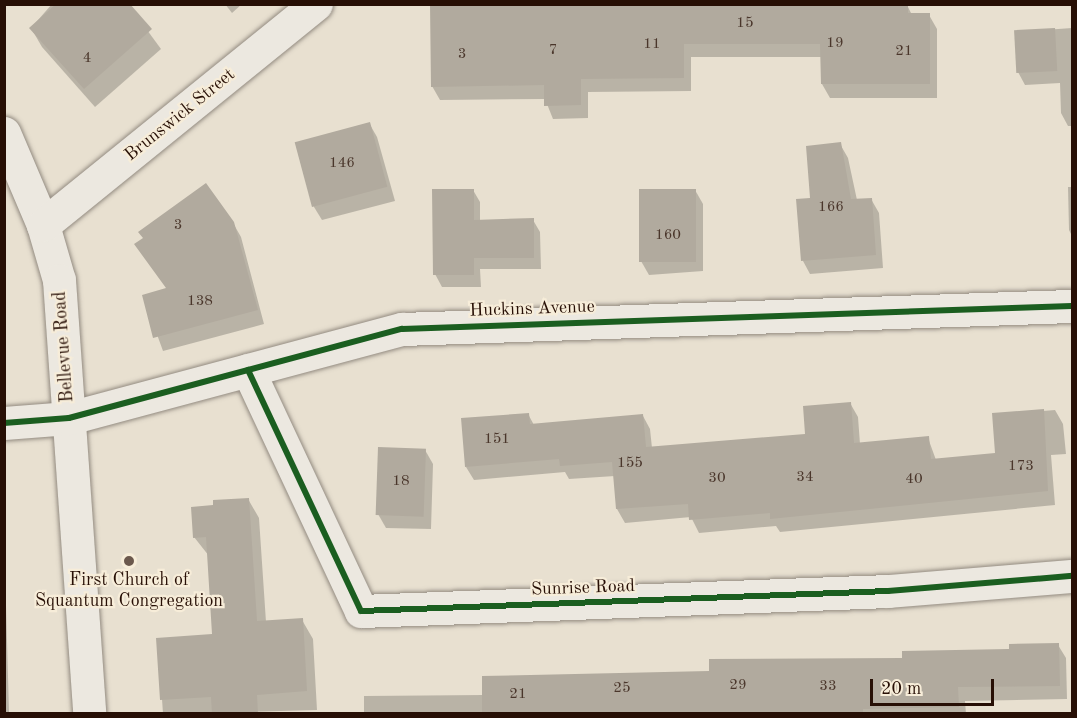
<!DOCTYPE html>
<style>
body{margin:0}
#map{position:relative;width:1077px;height:718px;overflow:hidden;background:#e8e0d0;font-family:"Old Standard TT",serif}
div>[style]{position:absolute}
.shadow>*{inset:0;background:#0003}
.building>*{inset:0;background:#b1aa9e;transform-origin:0 0}
.roads{filter:drop-shadow(0 0 2px #938b81) drop-shadow(0 0 2px #938b81)}
.minor>*{height:33px;margin:-16.5px;padding:0 16.5px;transform-origin:16.5px;border-radius:16.5px;background:#ece8e0}
.cycleway>*{height:6px;margin:-3px;padding:0 3px;transform-origin:3px;border-radius:3px;background:#1b5e20}
.dots>*{width:16px;height:16px;translate:-50% -50%;box-sizing:border-box;border:3px solid #f7edd9;border-radius:50%}
span{translate:-50% -50%;white-space:nowrap;text-align:center;line-height:1.15;-webkit-text-stroke:4.5px #f7edd9;paint-order:stroke}
.number-label{font-size:15px;color:#4a362b}
.number-label span{-webkit-text-stroke-width:0}
.street-label{font-size:18px;color:#270f05}
.poi-label{font-size:18px;color:#270f05}
.frame{position:absolute;inset:0;border:6px solid #270f05;pointer-events:none}
.scale{position:absolute;left:870px;top:679px;width:124px;height:27px;box-sizing:border-box;border:3px solid #270f05;border-top:0;padding-left:8px;font-size:18px;line-height:21px;white-space:nowrap;color:#270f05;-webkit-text-stroke:4px #f7edd9;paint-order:stroke}
</style>
<div id="map">
<div class="shadow">
<div style="clip-path:polygon(52px 4px,128px 4px,161px 49px,95px 107px,42px 47px,31px 28px)"></div>
<div style="clip-path:polygon(225px 4px,242px 4px,232px 13px)"></div>
<div style="clip-path:polygon(907px 5px,912px 15px,929px 15px,937px 29px,937px 98px,830px 98px,822px 84px,822px 57px,691px 57px,691px 91px,588px 92px,588px 118px,553px 119px,545px 99px,440px 100px,432px 86px)"></div>
<div style="clip-path:polygon(1072px 28px,1072px 126px,1068px 126px,1061px 113px,1060px 83px,1025px 85px,1018px 72px,1016px 32px)"></div>
<div style="clip-path:polygon(369px 123px,377px 137px,395px 201px,322px 220px,314px 207px,297px 143px)"></div>
<div style="clip-path:polygon(840px 144px,848px 158px,857px 200px,871px 199px,879px 213px,883px 268px,810px 274px,803px 261px)"></div>
<div style="clip-path:polygon(1068px 187px,1072px 187px,1072px 236px,1069px 230px)"></div>
<div style="clip-path:polygon(473px 190px,480px 202px,480px 221px,533px 220px,540px 232px,541px 269px,480px 269px,481px 287px,442px 287px,435px 274px)"></div>
<div style="clip-path:polygon(695px 190px,703px 204px,703px 271px,649px 275px,641px 261px)"></div>
<div style="clip-path:polygon(233px 223px,241px 237px,264px 324px,163px 351px,143px 296px,167px 289px,144px 238px)"></div>
<div style="clip-path:polygon(850px 403px,858px 417px,860px 444px,928px 438px,936px 460px,997px 454px,994px 415px,1055px 410px,1063px 424px,1066px 454px,1051px 455px,1055px 505px,780px 532px,776px 526px,699px 533px,691px 517px,625px 523px,617px 509px,615px 476px,569px 479px,565px 472px,474px 480px,466px 467px,528px 414px,534px 425px,643px 416px,650px 429px,652px 448px,807px 436px)"></div>
<div style="clip-path:polygon(425px 450px,433px 464px,431px 529px,386px 528px,378px 514px)"></div>
<div style="clip-path:polygon(248px 499px,259px 518px,266px 622px,302px 620px,313px 639px,317px 710px,163px 714px,158px 639px,214px 636px,209px 556px,194px 537px)"></div>
<div style="clip-path:polygon(4px 533px,9px 712px,20px 714px,4px 714px)"></div>
<div style="clip-path:polygon(1058px 645px,1066px 658px,1067px 699px,965px 701px,966px 714px,364px 714px,364px 696px,483px 695px)"></div>
</div>
<div class="building">
<div style="clip-path:polygon(56px 4px,130px 4px,152px 29px,84px 89px,29px 28px)"></div>
<div style="clip-path:polygon(430px 4px,908px 4px,908px 13px,930px 13px,930px 84px,821px 84px,820px 44px,684px 44px,684px 78px,581px 79px,581px 105px,544px 106px,544px 85px,431px 87px)"></div>
<div style="left:1055px;top:28px;width:43px;height:41px;rotate:87deg"></div>
<div style="left:370px;top:122px;width:67px;height:78px;rotate:75deg"></div>
<div style="clip-path:polygon(841px 142px,851px 199px,872px 198px,876px 255px,801px 261px,796px 199px,810px 198px,806px 146px)"></div>
<div style="clip-path:polygon(206px 183px,234px 222px,258px 310px,153px 338px,142px 295px,166px 288px,134px 244px,143px 238px,138px 232px)"></div>
<div style="clip-path:polygon(432px 189px,474px 189px,474px 220px,534px 218px,534px 258px,474px 258px,474px 275px,433px 275px)"></div>
<div style="left:639px;top:189px;width:57px;height:73px"></div>
<div style="clip-path:polygon(851px 402px,854px 443px,929px 436px,931px 459px,995px 453px,992px 413px,1044px 409px,1048px 491px,770px 519px,770px 513px,689px 520px,688px 504px,616px 509px,612px 462px,560px 466px,559px 459px,465px 467px,461px 418px,529px 413px,530px 424px,643px 414px,646px 447px,805px 434px,803px 406px)"></div>
<div style="left:378px;top:447px;width:48px;height:68px;rotate:2deg"></div>
<div style="clip-path:polygon(249px 498px,257px 621px,303px 618px,307px 691px,257px 695px,258px 714px,212px 714px,211px 697px,160px 700px,156px 638px,212px 634px,206px 537px,193px 538px,191px 507px,213px 505px,213px 500px)"></div>
<div style="clip-path:polygon(1059px 643px,1060px 686px,958px 687px,959px 707px,863px 709px,863px 714px,482px 714px,482px 676px,709px 671px,709px 659px,902px 658px,902px 651px,1009px 649px,1009px 644px)"></div>
</div>
<div class="roads">
<div class="minor">
<div style="left:4px;top:133px;width:100px;rotate:67deg"></div>
<div style="left:43px;top:225px;width:57px;rotate:73.8deg"></div>
<div style="left:59px;top:280px;width:435px;rotate:86deg"></div>
<div style="left:43px;top:225px;width:351px;rotate:-39deg"></div>
<div style="left:248px;top:370px;width:266px;rotate:64.9deg"></div>
<div style="left:361px;top:611px;width:527px;rotate:-2.17deg"></div>
<div style="left:888px;top:591px;width:185px;rotate:-4.7deg"></div>
<div style="left:4px;top:423px;width:65px;rotate:-4.4deg"></div>
<div style="left:69px;top:418px;width:345px;rotate:-15deg"></div>
<div style="left:402px;top:329px;width:670px;rotate:-1.97deg"></div>
</div>
</div>
<div class="cycleway">
<div style="left:248px;top:370px;width:266px;rotate:64.9deg"></div>
<div style="left:361px;top:611px;width:527px;rotate:-2.17deg"></div>
<div style="left:888px;top:591px;width:185px;rotate:-4.7deg"></div>
<div style="left:4px;top:423px;width:65px;rotate:-4.4deg"></div>
<div style="left:69px;top:418px;width:345px;rotate:-15deg"></div>
<div style="left:402px;top:329px;width:670px;rotate:-1.97deg"></div>
</div>
<div class="dots">
<div style="left:129px;top:561px;background:#6b584c"></div>
</div>
<div class="number-label">
<span style="left:745px;top:24px">15</span>
<span style="left:835px;top:44px">19</span>
<span style="left:652px;top:45px">11</span>
<span style="left:553px;top:51px">7</span>
<span style="left:904px;top:52px">21</span>
<span style="left:462px;top:55px">3</span>
<span style="left:87px;top:59px">4</span>
<span style="left:342px;top:164px">146</span>
<span style="left:831px;top:208px">166</span>
<span style="left:178px;top:226px">3</span>
<span style="left:668px;top:236px">160</span>
<span style="left:200px;top:302px">138</span>
<span style="left:497px;top:440px">151</span>
<span style="left:630px;top:464px">155</span>
<span style="left:1021px;top:467px">173</span>
<span style="left:805px;top:478px">34</span>
<span style="left:717px;top:479px">30</span>
<span style="left:914px;top:480px">40</span>
<span style="left:401px;top:482px">18</span>
<span style="left:738px;top:686px">29</span>
<span style="left:828px;top:687px">33</span>
<span style="left:622px;top:689px">25</span>
<span style="left:518px;top:695px">21</span>
</div>
<div class="street-label">
<span style="left:180px;top:115px;rotate:-39deg">Brunswick Street</span>
<span style="left:532px;top:309px;rotate:-2deg">Huckins Avenue</span>
<span style="left:64px;top:347px;rotate:-94deg">Bellevue Road</span>
<span style="left:583px;top:588px;rotate:-2deg">Sunrise Road</span>
</div>
<div class="poi-label">
<span style="left:129px;top:591px">First Church of<br>Squantum Congregation</span>
</div>
<div class="frame"></div>
<div class="scale">20 m</div>
</div>
